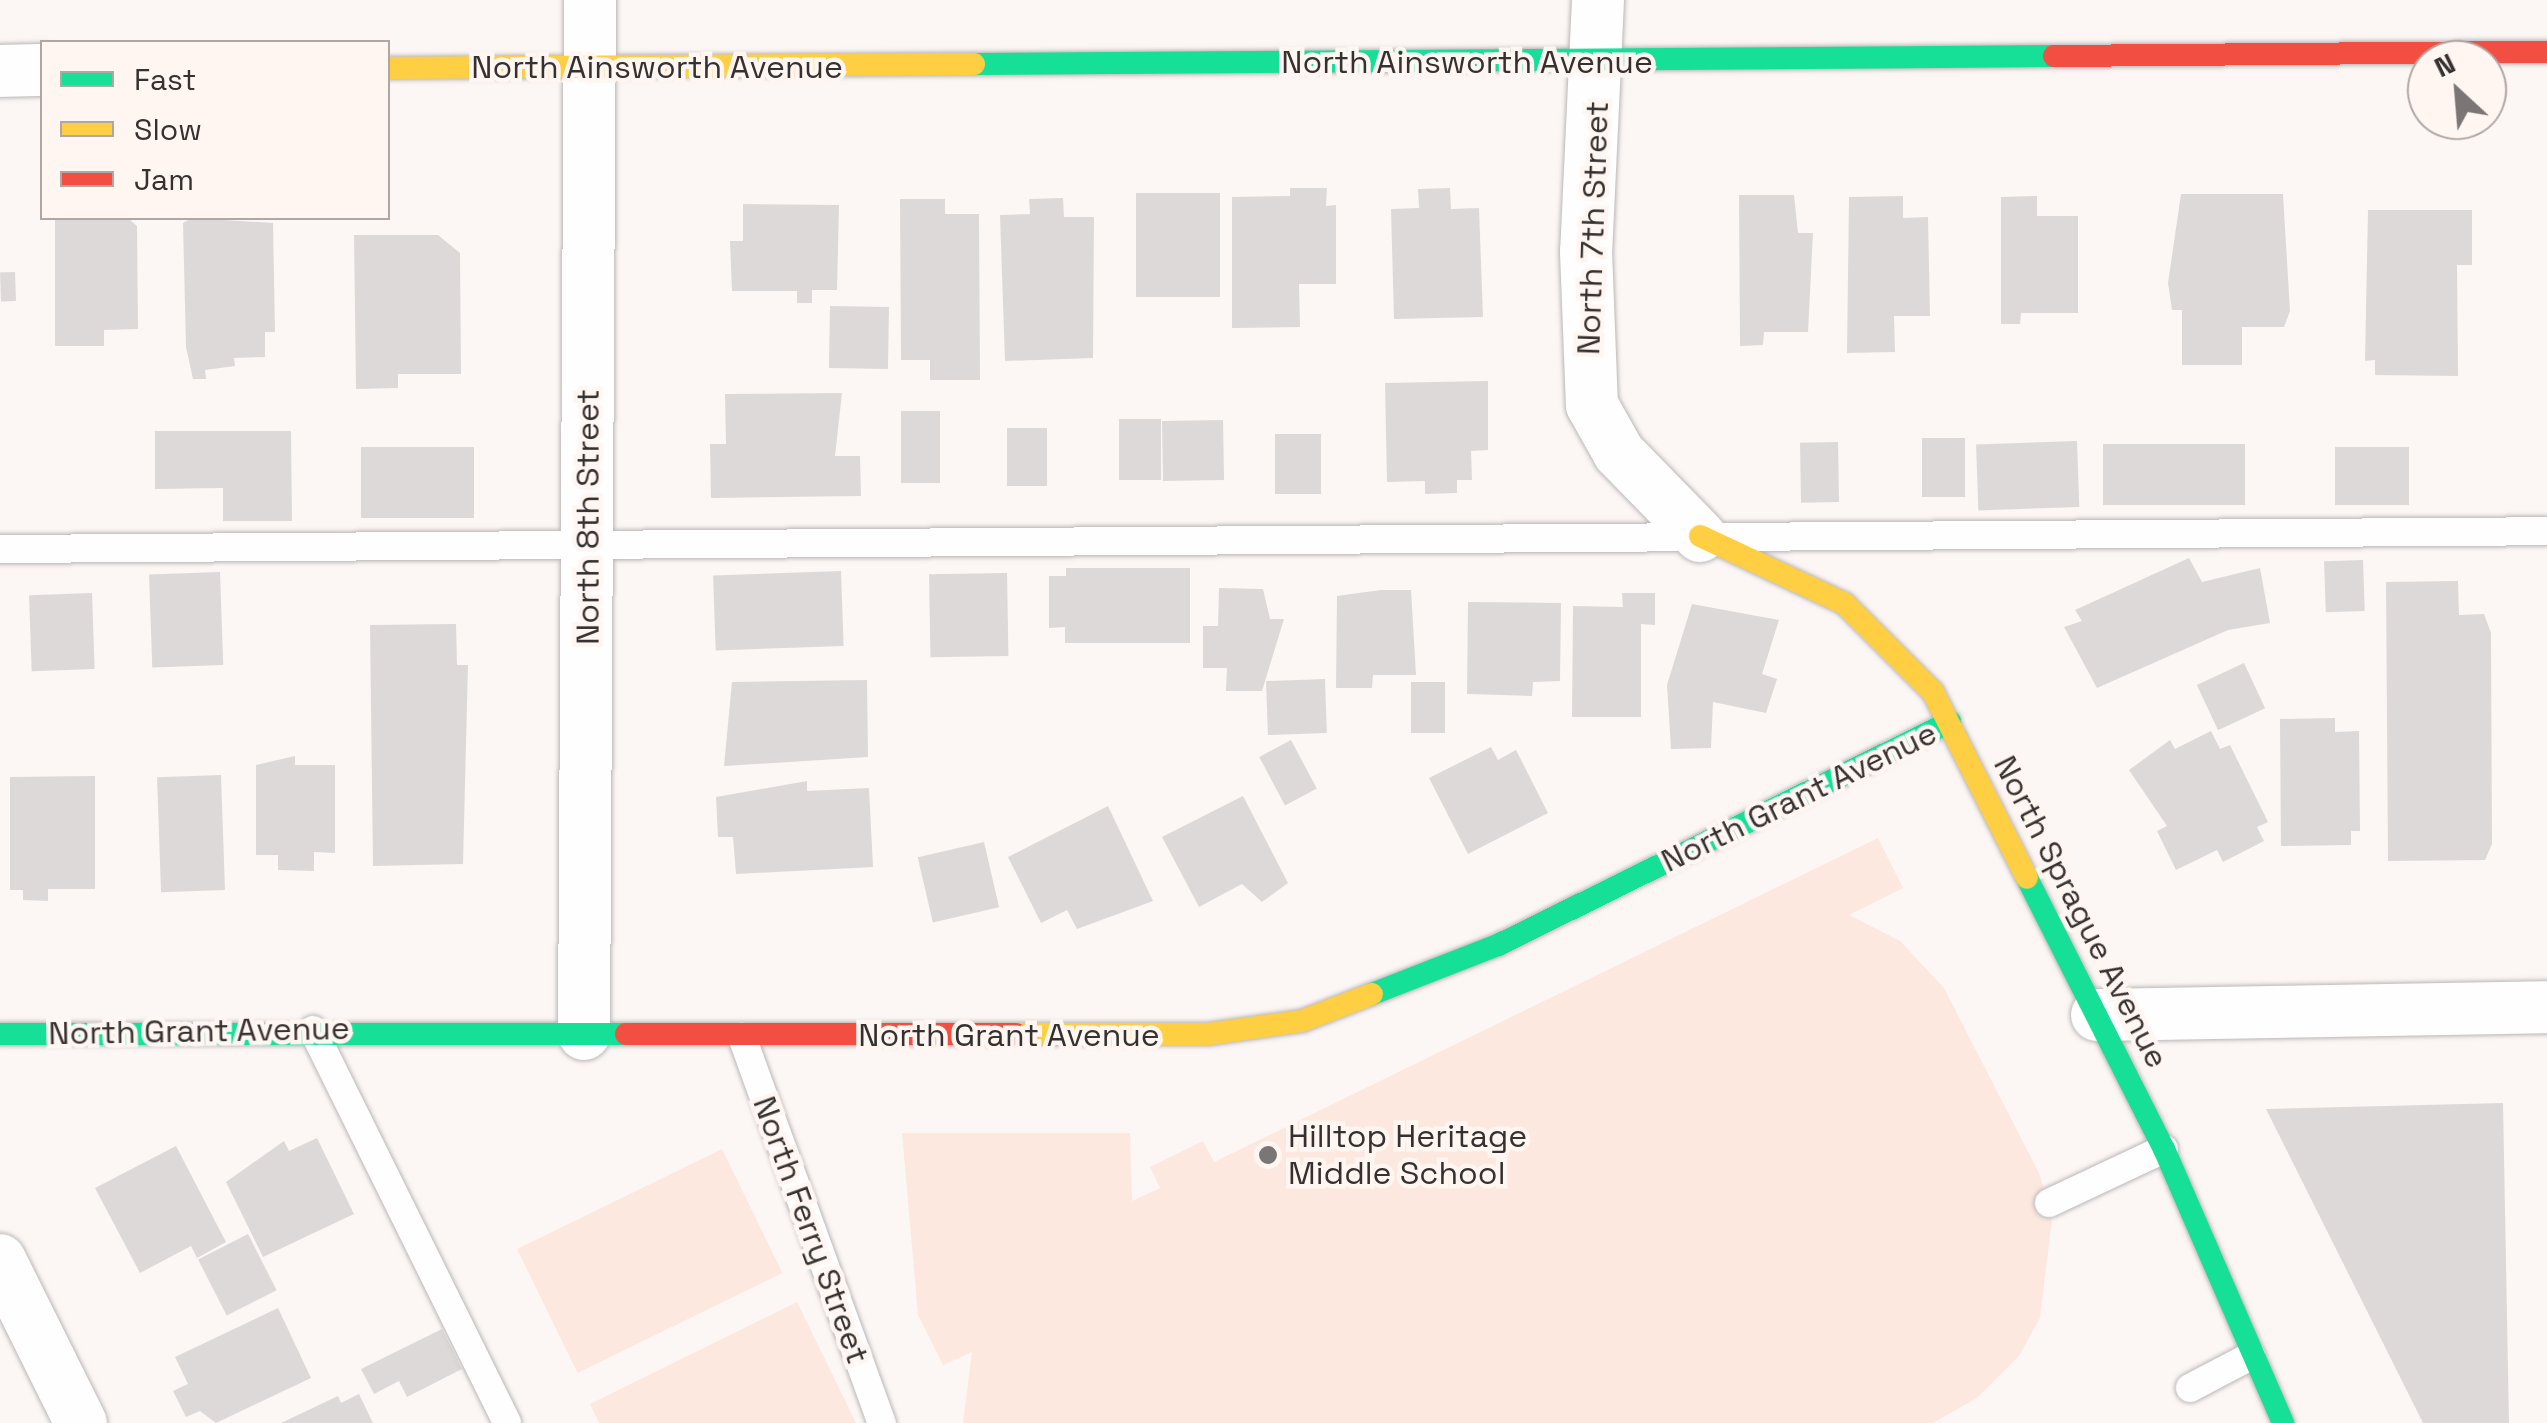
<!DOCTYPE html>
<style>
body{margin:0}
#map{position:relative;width:2547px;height:1423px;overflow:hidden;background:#fcf7f5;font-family:"Space Grotesk",sans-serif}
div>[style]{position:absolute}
.green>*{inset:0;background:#fce8df;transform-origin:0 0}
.building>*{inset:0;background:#ddd9d8;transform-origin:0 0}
.roads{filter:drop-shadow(0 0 2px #bbb7b6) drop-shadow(0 0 2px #bbb7b6)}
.lane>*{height:28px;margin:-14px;padding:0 14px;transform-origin:14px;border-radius:14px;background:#fffefe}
.street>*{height:52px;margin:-26px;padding:0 26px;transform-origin:26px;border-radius:26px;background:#fffefe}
.fast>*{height:22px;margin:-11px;padding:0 11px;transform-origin:11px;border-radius:11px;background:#16e098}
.slow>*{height:22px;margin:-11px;padding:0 11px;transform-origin:11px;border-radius:11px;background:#ffcf43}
.jam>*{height:22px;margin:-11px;padding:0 11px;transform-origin:11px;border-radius:11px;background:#f24e42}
.dots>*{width:28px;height:28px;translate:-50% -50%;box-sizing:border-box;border:5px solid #fff6f2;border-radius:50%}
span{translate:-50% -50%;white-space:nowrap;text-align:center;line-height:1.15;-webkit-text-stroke:9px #fff6f2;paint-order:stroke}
.street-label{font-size:32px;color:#343130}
.poi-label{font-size:32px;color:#343130}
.left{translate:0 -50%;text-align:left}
.legend{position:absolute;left:40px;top:40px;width:350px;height:180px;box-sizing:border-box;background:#fff6f2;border:2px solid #aea7a4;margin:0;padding:12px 18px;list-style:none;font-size:30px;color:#343130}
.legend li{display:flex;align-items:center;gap:20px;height:50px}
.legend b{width:50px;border:2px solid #aea7a4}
.north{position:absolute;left:2407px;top:40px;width:100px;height:100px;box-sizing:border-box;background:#fff6f2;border:2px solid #aea7a4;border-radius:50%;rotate:334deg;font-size:28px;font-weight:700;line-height:40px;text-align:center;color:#343130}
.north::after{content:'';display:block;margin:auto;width:35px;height:45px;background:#7a7675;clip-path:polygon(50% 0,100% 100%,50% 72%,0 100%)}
</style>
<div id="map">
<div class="green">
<div style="clip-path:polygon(1878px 838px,1903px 888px,1849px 915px,1900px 941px,1944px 988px,2040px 1175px,2052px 1220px,2040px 1318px,2019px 1356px,1977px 1398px,1933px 1423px,963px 1423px,972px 1352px,943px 1365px,918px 1315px,902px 1133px,1130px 1133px,1132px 1201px,1160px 1188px,1150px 1167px,1203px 1141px,1214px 1162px)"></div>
<div style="left:722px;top:1149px;width:138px;height:228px;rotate:64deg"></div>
<div style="clip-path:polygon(797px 1302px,856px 1423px,599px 1423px,590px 1404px)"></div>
</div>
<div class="building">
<div style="clip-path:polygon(1290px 188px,1327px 188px,1326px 206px,1336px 205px,1336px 284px,1299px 284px,1300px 327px,1232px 328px,1232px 197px,1290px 196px)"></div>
<div style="clip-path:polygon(1450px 188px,1451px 209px,1479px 208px,1483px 317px,1394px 319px,1391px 209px,1419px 208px,1418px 189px)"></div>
<div style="left:1136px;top:193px;width:84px;height:104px"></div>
<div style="clip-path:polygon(2181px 194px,2283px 194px,2290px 311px,2284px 327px,2242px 327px,2242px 365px,2182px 365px,2182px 310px,2172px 310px,2168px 283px)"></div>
<div style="clip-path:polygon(1739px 195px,1794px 195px,1798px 233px,1813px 233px,1808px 332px,1764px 332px,1763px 345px,1740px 346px)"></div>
<div style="clip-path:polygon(1903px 196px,1903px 218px,1928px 217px,1930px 316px,1894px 316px,1895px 352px,1847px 353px,1849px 197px)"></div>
<div style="clip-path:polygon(2037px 196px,2037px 216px,2078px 216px,2078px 313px,2021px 313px,2020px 324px,2001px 324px,2001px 197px)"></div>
<div style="clip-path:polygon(1063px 198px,1064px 217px,1094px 217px,1093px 358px,1005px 361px,1000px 215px,1030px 214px,1029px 199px)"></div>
<div style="clip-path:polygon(900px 199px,945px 199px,945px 214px,979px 214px,980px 380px,930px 380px,930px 360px,901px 360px)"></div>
<div style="clip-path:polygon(743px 204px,839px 205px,837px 290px,812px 290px,812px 303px,797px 303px,797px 291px,732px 291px,730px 241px,743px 241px)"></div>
<div style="clip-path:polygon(2368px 210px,2472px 210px,2472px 265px,2457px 265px,2458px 376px,2375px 375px,2375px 360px,2365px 361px)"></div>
<div style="clip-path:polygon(55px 218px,128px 218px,137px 226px,138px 329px,104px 330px,104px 346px,55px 346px)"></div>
<div style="clip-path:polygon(192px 218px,273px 223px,275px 332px,265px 332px,265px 357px,234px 358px,235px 366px,205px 370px,206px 379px,193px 379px,186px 347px,183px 223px)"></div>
<div style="clip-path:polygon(354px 235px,438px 235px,460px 253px,461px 374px,398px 374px,398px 388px,356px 389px)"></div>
<div style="left:15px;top:272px;width:29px;height:15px;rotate:88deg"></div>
<div style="left:830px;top:306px;width:59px;height:62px;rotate:1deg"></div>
<div style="clip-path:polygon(1488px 381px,1488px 450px,1471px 451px,1472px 480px,1457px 480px,1457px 493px,1425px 494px,1425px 481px,1387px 482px,1385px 383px)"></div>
<div style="clip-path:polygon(842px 393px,835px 456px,860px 456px,861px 496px,711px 498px,710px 444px,726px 444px,725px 394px)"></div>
<div style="left:901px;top:411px;width:39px;height:72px"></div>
<div style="left:1119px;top:419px;width:42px;height:61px"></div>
<div style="left:1223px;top:420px;width:60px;height:61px;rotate:89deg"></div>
<div style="left:1007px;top:428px;width:40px;height:58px"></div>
<div style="clip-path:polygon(155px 431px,291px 431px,292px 521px,223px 521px,223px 488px,155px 489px)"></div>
<div style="left:1275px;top:434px;width:46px;height:60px"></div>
<div style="left:1965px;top:438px;width:59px;height:43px;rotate:90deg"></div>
<div style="left:2077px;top:441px;width:66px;height:101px;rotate:88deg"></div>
<div style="left:1838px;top:442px;width:60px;height:38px;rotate:89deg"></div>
<div style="left:2245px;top:444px;width:61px;height:142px;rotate:90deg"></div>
<div style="left:474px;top:447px;width:71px;height:113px;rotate:90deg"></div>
<div style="left:2409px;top:447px;width:58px;height:74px;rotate:90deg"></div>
<div style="clip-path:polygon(2189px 558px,2202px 582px,2260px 568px,2270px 623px,2228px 630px,2097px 688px,2064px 627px,2082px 621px,2075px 610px)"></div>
<div style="left:2363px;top:560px;width:51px;height:39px;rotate:88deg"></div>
<div style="clip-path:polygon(1066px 568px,1190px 568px,1190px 643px,1065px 643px,1065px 627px,1049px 628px,1049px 576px,1066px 576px)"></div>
<div style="left:841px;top:571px;width:75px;height:128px;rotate:88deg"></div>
<div style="left:220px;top:572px;width:93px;height:71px;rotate:88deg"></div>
<div style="left:1007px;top:573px;width:83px;height:78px;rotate:89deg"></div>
<div style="clip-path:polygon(2458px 581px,2459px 615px,2484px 614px,2491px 633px,2492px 844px,2485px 860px,2388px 861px,2386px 582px)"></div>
<div style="clip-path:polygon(1219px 588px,1263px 589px,1270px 619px,1284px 619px,1262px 691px,1226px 691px,1227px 668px,1203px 668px,1203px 626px,1218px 626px)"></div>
<div style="clip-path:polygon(1381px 590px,1411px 590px,1416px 675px,1373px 675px,1372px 688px,1336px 688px,1337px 596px)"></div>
<div style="left:92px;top:593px;width:76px;height:63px;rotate:88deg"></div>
<div style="clip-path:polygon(1622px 593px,1655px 593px,1655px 625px,1641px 624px,1641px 717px,1572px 717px,1573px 606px,1623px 607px)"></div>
<div style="clip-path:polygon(1468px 602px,1561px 603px,1560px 681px,1533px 682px,1532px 696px,1467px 694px)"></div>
<div style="clip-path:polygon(1692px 604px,1779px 620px,1762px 674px,1777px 679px,1766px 713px,1713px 702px,1711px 748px,1671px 749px,1667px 685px)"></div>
<div style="clip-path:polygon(456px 624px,457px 665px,468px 665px,463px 864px,373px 866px,370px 625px)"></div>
<div style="left:2244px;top:663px;width:50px;height:52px;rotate:65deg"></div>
<div style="left:1325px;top:679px;width:54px;height:59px;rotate:88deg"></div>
<div style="clip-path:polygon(867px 680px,868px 757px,724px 766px,732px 682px)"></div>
<div style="left:1411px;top:682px;width:34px;height:51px"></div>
<div style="clip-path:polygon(2335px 718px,2335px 732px,2359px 731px,2360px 831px,2351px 831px,2351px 845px,2281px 846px,2280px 719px)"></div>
<div style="clip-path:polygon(2211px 731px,2220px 749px,2230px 745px,2268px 822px,2257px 827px,2264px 841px,2223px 862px,2217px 850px,2176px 870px,2157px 831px,2167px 826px,2129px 770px,2170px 740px,2175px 749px)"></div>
<div style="left:1291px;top:740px;width:55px;height:36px;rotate:62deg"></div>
<div style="clip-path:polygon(1491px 747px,1498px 760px,1516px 750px,1548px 813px,1468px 854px,1429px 778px)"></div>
<div style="clip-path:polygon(295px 756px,295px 765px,335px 765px,335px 853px,314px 852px,314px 871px,278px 870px,278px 855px,256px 855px,256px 765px)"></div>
<div style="left:221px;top:775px;width:115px;height:64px;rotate:88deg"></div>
<div style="clip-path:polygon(95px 776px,95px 889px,48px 889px,48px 901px,23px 900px,23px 890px,10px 890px,10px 777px)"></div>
<div style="clip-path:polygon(807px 781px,807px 791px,869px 788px,873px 867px,736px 874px,733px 837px,718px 837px,716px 797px)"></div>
<div style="clip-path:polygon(1243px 796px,1288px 883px,1262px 902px,1242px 884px,1199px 907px,1162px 837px)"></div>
<div style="clip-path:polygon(1108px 806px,1153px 901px,1077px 929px,1067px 910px,1041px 923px,1008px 857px)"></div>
<div style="left:984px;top:842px;width:67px;height:68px;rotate:77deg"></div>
<div style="clip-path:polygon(2503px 1103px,2509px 1423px,2423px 1423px,2266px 1109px)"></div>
<div style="clip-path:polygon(317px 1138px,354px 1214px,263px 1257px,226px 1182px,284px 1141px,289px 1151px)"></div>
<div style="clip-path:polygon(176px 1146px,226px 1242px,197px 1258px,191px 1246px,140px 1273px,95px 1188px)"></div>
<div style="left:248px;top:1234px;width:63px;height:56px;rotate:63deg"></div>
<div style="clip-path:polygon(278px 1308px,311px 1378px,216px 1423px,200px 1411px,186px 1417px,173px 1391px,188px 1384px,175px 1357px)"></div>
<div style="clip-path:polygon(442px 1329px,462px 1369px,407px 1397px,399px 1381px,374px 1394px,361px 1369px)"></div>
<div style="clip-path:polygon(359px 1394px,373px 1423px,281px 1423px,338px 1396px,341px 1403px)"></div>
</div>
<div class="roads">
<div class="lane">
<div style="left:0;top:549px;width:2547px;rotate:-0.4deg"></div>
<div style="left:313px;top:1030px;width:438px;rotate:63.7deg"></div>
<div style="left:742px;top:1037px;width:411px;rotate:70.1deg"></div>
<div style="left:2049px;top:1203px;width:127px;rotate:-25.2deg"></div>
<div style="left:2190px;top:1388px;width:69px;rotate:-27.7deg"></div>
</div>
<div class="street">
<div style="left:1598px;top:0;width:251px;rotate:92.7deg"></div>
<div style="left:1586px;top:251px;width:154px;rotate:87.8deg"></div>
<div style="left:1592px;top:405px;width:55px;rotate:60.6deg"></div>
<div style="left:1619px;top:453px;width:116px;rotate:45.7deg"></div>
<div style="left:0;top:71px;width:42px;rotate:-1.4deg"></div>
<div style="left:2097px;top:1015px;width:450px;rotate:-1deg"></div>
<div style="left:584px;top:1034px;width:1034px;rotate:-89.67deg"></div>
<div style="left:0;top:1260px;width:182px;rotate:63.6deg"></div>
</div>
<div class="fast">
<div style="left:974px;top:64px;width:1080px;rotate:-0.42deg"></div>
<div style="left:2027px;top:878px;width:304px;rotate:63.2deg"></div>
<div style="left:2164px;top:1149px;width:299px;rotate:66.5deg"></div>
<div style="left:1372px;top:994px;width:135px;rotate:-21.3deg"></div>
<div style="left:1498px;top:945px;width:504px;rotate:-26.26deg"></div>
<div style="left:0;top:1034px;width:626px"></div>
</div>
<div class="slow">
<div style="left:388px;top:68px;width:586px;rotate:-0.39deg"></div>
<div style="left:1700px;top:536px;width:160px;rotate:25.1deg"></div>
<div style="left:1845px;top:604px;width:124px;rotate:45deg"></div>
<div style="left:1933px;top:692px;width:208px;rotate:63.2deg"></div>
<div style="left:1016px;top:1034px;width:193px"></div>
<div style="left:1209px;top:1034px;width:94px;rotate:-8deg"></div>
<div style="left:1302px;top:1021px;width:75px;rotate:-21.1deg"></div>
</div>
<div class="jam">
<div style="left:2054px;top:56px;width:493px;rotate:-0.5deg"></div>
<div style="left:626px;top:1034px;width:390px"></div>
</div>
</div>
<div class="dots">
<div style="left:1268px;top:1155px;background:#7a7675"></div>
</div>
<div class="street-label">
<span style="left:1467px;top:62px">North Ainsworth Avenue</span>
<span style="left:657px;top:67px">North Ainsworth Avenue</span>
<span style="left:1593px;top:228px;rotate:-88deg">North 7th Street</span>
<span style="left:588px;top:517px;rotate:-90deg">North 8th Street</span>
<span style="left:1799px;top:797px;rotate:-26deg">North Grant Avenue</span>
<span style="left:2081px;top:912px;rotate:63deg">North Sprague Avenue</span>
<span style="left:199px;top:1031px;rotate:-1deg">North Grant Avenue</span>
<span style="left:1009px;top:1035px">North Grant Avenue</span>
<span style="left:811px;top:1230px;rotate:70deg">North Ferry Street</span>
</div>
<div class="poi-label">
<span class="left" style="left:1288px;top:1155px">Hilltop Heritage<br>Middle School</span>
</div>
<ul class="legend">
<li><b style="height:12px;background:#16e098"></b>Fast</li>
<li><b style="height:12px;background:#ffcf43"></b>Slow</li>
<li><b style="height:12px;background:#f24e42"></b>Jam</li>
</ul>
<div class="north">N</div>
</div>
